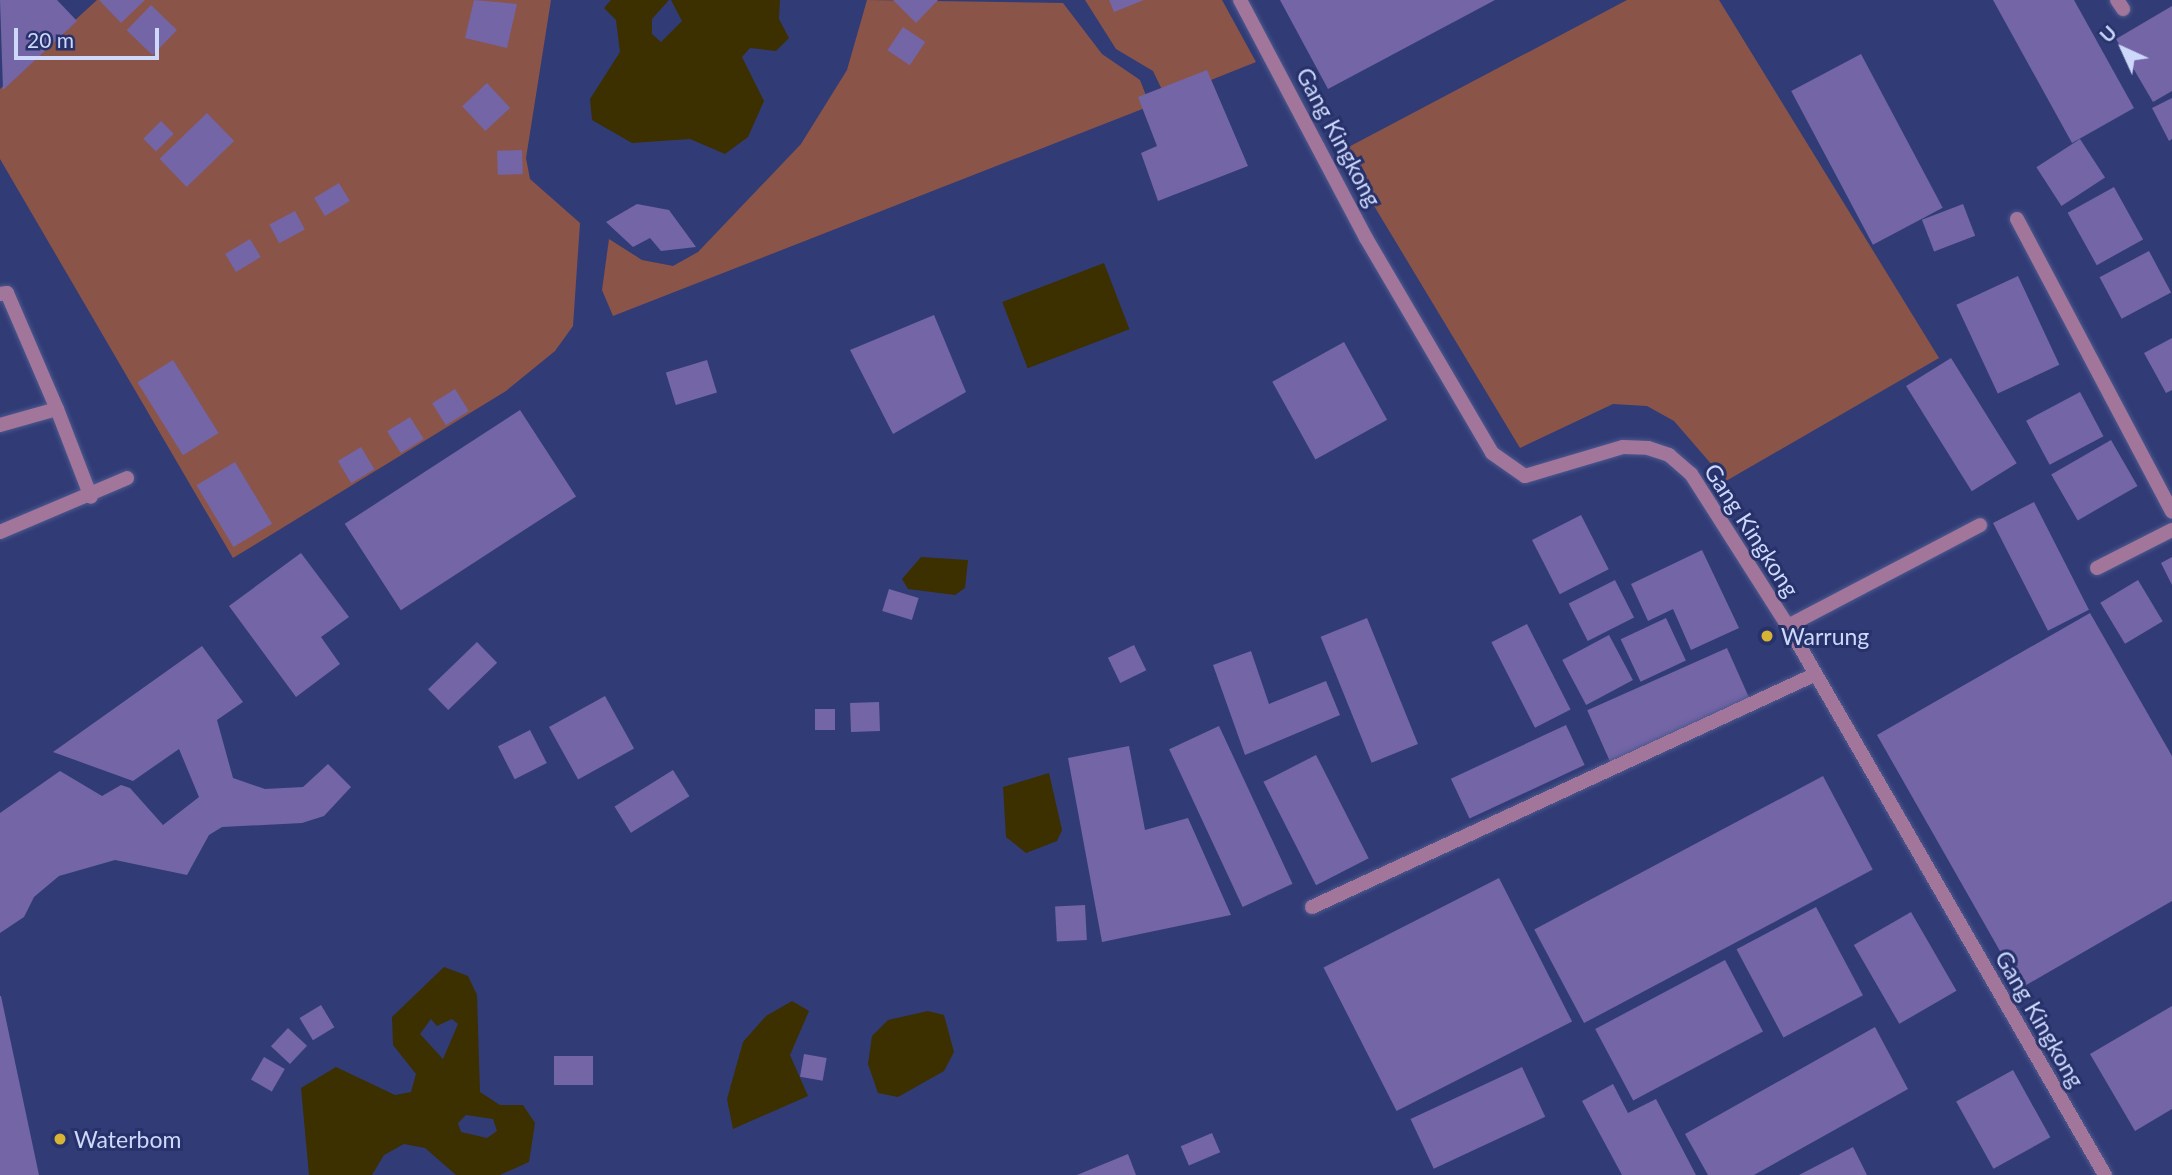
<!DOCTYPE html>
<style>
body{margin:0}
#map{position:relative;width:2172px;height:1175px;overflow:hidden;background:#313c76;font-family:Lato,sans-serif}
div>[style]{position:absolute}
.green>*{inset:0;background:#8b5449}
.water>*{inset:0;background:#3c2f00;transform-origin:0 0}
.building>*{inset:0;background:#7365a6;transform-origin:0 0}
.roads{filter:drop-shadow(0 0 2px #4d588e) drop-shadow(0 0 2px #4d588e)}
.service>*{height:14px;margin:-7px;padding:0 7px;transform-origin:7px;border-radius:7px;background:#a2769b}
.minor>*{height:14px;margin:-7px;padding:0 7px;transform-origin:7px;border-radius:7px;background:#a2769b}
.dots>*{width:19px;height:19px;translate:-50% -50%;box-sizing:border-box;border:4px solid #27316a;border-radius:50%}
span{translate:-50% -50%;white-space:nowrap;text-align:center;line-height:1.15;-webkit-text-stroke:6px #27316a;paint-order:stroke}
.street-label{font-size:23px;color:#cdd8fb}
.poi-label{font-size:23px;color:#cdd8fb}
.left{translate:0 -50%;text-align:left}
.north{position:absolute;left:2088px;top:14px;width:70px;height:70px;-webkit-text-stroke:5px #27316a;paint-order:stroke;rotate:315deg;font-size:19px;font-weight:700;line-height:28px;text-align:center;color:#cdd8fb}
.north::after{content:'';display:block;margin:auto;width:24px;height:32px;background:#cdd8fb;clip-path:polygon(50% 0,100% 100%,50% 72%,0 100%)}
.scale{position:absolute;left:14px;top:28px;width:145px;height:32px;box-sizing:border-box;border:4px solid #cdd8fb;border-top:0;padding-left:9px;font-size:21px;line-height:24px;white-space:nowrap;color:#cdd8fb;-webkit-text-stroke:5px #27316a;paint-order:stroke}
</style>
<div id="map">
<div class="green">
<div style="clip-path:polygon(97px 0,551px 0,526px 158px,530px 179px,580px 223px,573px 326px,555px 351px,506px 391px,233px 558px,0 159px,0 89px)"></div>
<div style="clip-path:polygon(867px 0,1063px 3px,1102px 54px,1140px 80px,1150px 106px,613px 316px,602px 290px,609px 239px,642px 260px,673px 266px,698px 252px,801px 144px,847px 70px)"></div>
<div style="clip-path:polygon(1085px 0,1222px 0,1256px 62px,1166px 98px,1153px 71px,1116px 49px)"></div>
<div style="clip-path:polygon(1627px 0,1719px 0,1939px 358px,1726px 481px,1674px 421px,1647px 406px,1613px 404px,1520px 448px,1341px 151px)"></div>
</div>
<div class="water">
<div style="clip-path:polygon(611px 0,669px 0,652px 19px,652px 34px,661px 42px,682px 21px,671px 0,780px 0,779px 19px,789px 38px,776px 51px,750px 48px,742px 57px,764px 101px,748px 137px,725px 154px,690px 139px,632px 143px,592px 120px,590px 99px,620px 52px,616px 20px,604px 8px)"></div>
<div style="left:1104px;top:263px;width:71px;height:109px;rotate:69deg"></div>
<div style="clip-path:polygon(921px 557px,968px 560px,965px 588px,955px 595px,908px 589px,902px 579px)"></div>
<div style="clip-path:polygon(1049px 773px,1062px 830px,1057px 841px,1026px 853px,1006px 837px,1003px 787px)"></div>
<div style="clip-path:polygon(evenodd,444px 967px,468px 976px,477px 995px,480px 1092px,500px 1105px,523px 1105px,535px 1123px,529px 1162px,500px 1175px,456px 1175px,425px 1148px,404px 1144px,384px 1155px,372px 1175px,309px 1175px,301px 1088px,336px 1067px,395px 1095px,411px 1092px,416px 1074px,393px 1045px,392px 1017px,444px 967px,431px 1019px,437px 1026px,452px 1019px,458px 1024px,443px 1059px,420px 1034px,431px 1019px,444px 967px,466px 1115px,493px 1119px,497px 1131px,487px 1138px,461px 1132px,458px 1123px,466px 1115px)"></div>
<div style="clip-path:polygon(792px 1001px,809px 1011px,790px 1055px,808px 1096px,733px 1129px,727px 1099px,743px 1042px,766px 1016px)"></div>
<div style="clip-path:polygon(928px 1011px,944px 1015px,954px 1052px,944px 1071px,898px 1097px,878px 1093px,868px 1064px,872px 1036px,888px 1020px)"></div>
</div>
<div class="building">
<div style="clip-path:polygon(0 0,57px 0,77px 21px,3px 90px)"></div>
<div style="clip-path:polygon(99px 0,145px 0,121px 23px)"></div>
<div style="clip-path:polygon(474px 0,517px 4px,507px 48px,465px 38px)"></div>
<div style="clip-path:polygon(893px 0,938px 0,916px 23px)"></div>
<div style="clip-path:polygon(1109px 0,1144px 0,1114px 12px)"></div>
<div style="clip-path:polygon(1280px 0,1495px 0,1328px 89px)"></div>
<div style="clip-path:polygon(1993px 0,2074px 0,2134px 108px,2072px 143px)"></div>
<div style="left:151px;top:5px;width:36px;height:35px;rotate:44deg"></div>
<div style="clip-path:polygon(2172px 6px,2172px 91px,2153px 102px,2116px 39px)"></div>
<div style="left:903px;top:27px;width:27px;height:28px;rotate:34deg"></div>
<div style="left:1861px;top:54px;width:174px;height:79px;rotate:62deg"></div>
<div style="clip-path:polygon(1207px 70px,1248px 166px,1158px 201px,1141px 153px,1157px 146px,1138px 97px)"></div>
<div style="left:487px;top:83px;width:34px;height:34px;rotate:47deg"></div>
<div style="clip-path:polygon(2172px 98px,2172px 139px,2169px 141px,2152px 108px)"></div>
<div style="left:207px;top:113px;width:39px;height:66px;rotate:46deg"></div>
<div style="left:161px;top:121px;width:18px;height:25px;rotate:45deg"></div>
<div style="left:2080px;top:139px;width:46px;height:52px;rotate:57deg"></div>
<div style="left:522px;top:150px;width:24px;height:25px;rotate:88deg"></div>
<div style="left:339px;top:183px;width:21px;height:29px;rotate:59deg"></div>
<div style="left:2114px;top:187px;width:60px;height:53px;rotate:61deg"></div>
<div style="clip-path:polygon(637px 204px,669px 210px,696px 247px,661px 251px,650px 238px,633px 247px,606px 222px)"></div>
<div style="left:1963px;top:204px;width:34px;height:44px;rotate:69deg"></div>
<div style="left:295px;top:211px;width:21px;height:29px;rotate:62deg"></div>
<div style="left:250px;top:239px;width:21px;height:29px;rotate:59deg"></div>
<div style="left:2149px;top:251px;width:47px;height:56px;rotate:62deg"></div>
<div style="left:2018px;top:276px;width:98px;height:68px;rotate:65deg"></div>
<div style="clip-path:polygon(934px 315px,966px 392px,893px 434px,850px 350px)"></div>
<div style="clip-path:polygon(2172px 338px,2172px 390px,2166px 393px,2144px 353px)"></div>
<div style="left:1344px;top:342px;width:89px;height:82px;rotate:61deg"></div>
<div style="left:1951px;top:358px;width:124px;height:53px;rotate:58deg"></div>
<div style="left:173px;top:360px;width:86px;height:42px;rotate:58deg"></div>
<div style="left:707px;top:360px;width:34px;height:43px;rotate:73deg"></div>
<div style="left:455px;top:389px;width:26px;height:27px;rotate:58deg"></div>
<div style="left:2080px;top:392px;width:50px;height:61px;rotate:62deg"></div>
<div style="left:520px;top:410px;width:103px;height:209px;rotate:57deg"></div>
<div style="left:410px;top:417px;width:26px;height:27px;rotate:58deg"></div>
<div style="left:2111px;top:440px;width:53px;height:69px;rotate:60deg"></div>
<div style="left:361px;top:447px;width:26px;height:27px;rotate:59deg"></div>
<div style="left:235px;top:462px;width:72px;height:45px;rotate:59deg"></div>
<div style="left:2034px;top:502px;width:121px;height:46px;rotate:63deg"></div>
<div style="left:1581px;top:515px;width:61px;height:55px;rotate:63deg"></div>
<div style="clip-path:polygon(1702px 550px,1739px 628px,1691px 650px,1673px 609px,1648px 621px,1631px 584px)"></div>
<div style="clip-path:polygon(301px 553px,349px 617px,321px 637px,340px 664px,296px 697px,229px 606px)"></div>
<div style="clip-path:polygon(2172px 557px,2172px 585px,2161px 563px)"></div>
<div style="left:1615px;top:580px;width:42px;height:52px;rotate:63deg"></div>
<div style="left:2138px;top:580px;width:48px;height:44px;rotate:59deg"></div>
<div style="left:889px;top:589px;width:31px;height:23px;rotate:17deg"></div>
<div style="clip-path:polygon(2090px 613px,2172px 756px,2172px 901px,2021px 988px,1877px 735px)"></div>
<div style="left:1367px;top:618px;width:136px;height:50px;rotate:68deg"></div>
<div style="left:1666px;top:618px;width:47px;height:50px;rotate:65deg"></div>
<div style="left:1527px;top:624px;width:96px;height:40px;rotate:63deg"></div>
<div style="left:1609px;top:635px;width:51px;height:53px;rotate:62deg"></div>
<div style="left:477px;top:642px;width:29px;height:68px;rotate:46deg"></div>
<div style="left:1134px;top:645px;width:28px;height:29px;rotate:64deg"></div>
<div style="clip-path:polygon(202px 646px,243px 702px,217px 720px,233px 778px,265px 789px,303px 787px,328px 764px,351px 787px,324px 816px,302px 823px,222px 827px,209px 835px,187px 875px,115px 860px,59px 876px,34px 897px,24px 917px,0 933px,0 813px,60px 771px,102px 796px,121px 785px,130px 788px,163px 825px,199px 797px,179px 749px,133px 781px,53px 752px)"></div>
<div style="left:1727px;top:648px;width:56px;height:153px;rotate:66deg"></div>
<div style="clip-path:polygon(1251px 651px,1269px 704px,1326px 681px,1340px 715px,1245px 755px,1213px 665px)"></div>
<div style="left:605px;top:696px;width:60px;height:64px;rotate:61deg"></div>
<div style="left:879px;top:702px;width:29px;height:29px;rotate:88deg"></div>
<div style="left:815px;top:709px;width:20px;height:21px"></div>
<div style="left:1566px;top:725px;width:44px;height:127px;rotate:65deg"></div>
<div style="left:1219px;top:726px;width:174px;height:55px;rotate:65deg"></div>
<div style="left:530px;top:730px;width:37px;height:36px;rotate:63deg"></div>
<div style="clip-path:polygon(1129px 746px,1145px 830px,1188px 818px,1231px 915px,1102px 942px,1068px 758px)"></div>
<div style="left:1316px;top:755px;width:116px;height:59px;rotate:63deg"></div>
<div style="left:673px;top:770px;width:31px;height:69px;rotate:58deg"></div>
<div style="left:1823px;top:776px;width:106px;height:327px;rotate:62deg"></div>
<div style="left:1499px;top:878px;width:161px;height:197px;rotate:63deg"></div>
<div style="left:1085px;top:905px;width:35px;height:30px;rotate:87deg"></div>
<div style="left:1816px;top:907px;width:100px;height:90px;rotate:62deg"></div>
<div style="left:1911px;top:912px;width:91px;height:66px;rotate:60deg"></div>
<div style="left:1725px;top:960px;width:81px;height:147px;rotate:62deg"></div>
<div style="clip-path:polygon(0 996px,1px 996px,39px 1175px,0 1175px)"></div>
<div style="left:321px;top:1005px;width:26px;height:25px;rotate:59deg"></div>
<div style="clip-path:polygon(2172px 1006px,2172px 1109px,2135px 1131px,2090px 1054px)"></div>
<div style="clip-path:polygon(1875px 1027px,1908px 1089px,1754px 1175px,1708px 1175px,1685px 1134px)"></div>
<div style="left:288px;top:1028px;width:26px;height:25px;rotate:43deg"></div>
<div style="left:804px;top:1054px;width:23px;height:23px;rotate:10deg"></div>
<div style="left:593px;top:1056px;width:29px;height:39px;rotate:90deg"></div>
<div style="left:264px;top:1057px;width:24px;height:26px;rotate:30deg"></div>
<div style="left:1522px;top:1067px;width:55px;height:123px;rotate:65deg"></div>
<div style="left:2013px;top:1070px;width:77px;height:65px;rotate:61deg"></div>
<div style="clip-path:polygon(1613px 1084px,1628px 1113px,1656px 1099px,1696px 1175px,1622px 1175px,1582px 1101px)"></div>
<div style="left:1212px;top:1133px;width:21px;height:34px;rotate:67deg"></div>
<div style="clip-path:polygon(1853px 1147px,1867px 1175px,1799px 1175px)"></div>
<div style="clip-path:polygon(1128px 1154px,1136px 1175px,1077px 1175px)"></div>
</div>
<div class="roads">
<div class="service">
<div style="left:2117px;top:0;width:11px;rotate:56deg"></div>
<div style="left:0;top:294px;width:7px;rotate:-8deg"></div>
<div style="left:7px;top:293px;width:126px;rotate:66.7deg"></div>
<div style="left:0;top:425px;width:59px;rotate:-15.7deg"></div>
<div style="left:57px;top:409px;width:94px;rotate:68.9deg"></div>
<div style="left:1788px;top:626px;width:217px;rotate:-27.7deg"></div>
</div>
<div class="minor">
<div style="left:1240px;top:0;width:269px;rotate:62.1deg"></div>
<div style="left:1366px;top:238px;width:249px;rotate:59.6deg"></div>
<div style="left:1492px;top:453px;width:40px;rotate:34.9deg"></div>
<div style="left:1525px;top:476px;width:102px;rotate:-16.5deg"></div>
<div style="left:1623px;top:447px;width:25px;rotate:2deg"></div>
<div style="left:1648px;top:448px;width:22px;rotate:18deg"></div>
<div style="left:1669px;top:455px;width:29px;rotate:41deg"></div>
<div style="left:1691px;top:474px;width:180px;rotate:57.5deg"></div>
<div style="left:1788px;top:626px;width:634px;rotate:60deg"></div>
<div style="left:2017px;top:219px;width:331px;rotate:62.1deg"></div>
<div style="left:0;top:532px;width:138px;rotate:-23deg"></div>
<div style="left:2097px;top:568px;width:84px;rotate:-26.9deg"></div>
<div style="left:1312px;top:907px;width:555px;rotate:-24.81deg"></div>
</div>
</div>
<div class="dots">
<div style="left:1767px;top:636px;background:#d8b434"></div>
<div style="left:60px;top:1139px;background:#d8b434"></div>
</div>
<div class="street-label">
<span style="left:1339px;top:137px;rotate:62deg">Gang Kingkong</span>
<span style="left:1752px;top:530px;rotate:57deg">Gang Kingkong</span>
<span style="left:2040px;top:1019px;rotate:60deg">Gang Kingkong</span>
</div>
<div class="poi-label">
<span class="left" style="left:1781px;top:636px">Warrung</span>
<span class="left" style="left:74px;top:1139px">Waterbom</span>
</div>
<div class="north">U</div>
<div class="scale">20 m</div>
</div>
